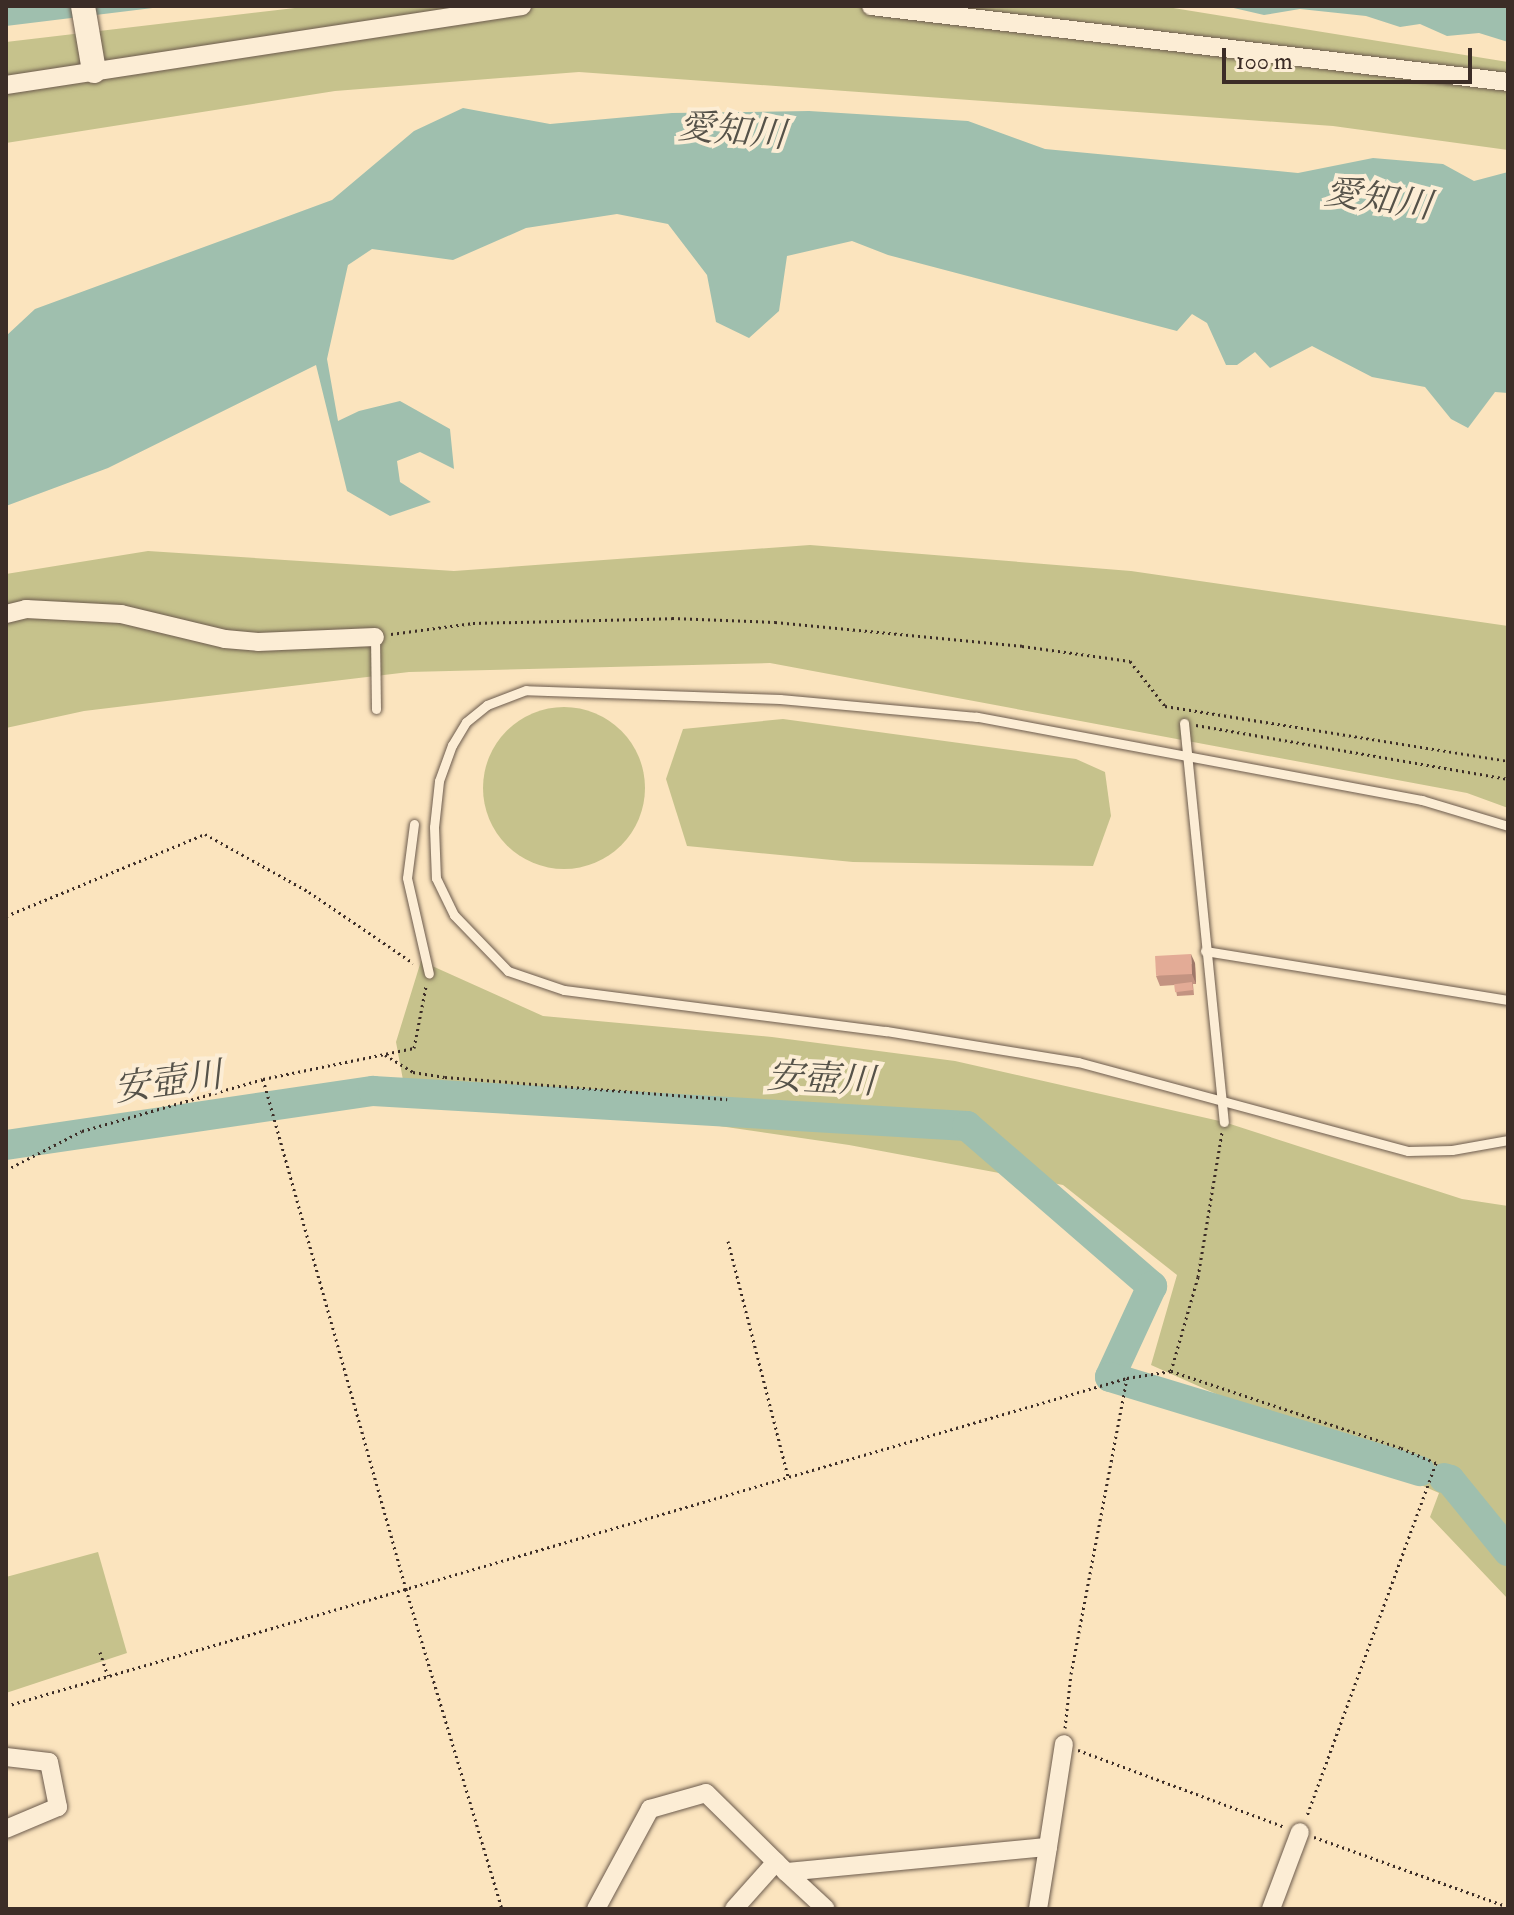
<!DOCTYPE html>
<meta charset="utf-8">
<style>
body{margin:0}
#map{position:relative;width:1514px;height:1915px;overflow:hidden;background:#fbe4be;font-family:"IM FELL Double Pica","Noto Serif JP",serif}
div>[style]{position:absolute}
.green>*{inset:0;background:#c6c28c}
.round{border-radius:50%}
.water>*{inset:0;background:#9fbfae}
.river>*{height:30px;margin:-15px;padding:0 15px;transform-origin:15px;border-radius:15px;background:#9fbfae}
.path>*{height:3px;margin-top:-1.5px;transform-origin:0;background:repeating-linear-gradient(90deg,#3c2d27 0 2px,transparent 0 6px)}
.roads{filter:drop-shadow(0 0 2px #6c5b4d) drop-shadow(0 0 2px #6c5b4d)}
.service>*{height:9px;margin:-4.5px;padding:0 4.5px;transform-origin:4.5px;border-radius:4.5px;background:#fcedd5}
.minor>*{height:18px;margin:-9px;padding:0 9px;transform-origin:9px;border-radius:9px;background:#fcedd5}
.tertiary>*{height:24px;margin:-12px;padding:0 12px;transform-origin:12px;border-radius:12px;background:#fcedd5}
.wall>*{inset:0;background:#c39381}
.shaded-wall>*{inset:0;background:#9f7869}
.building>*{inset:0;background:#e3ab96;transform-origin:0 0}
span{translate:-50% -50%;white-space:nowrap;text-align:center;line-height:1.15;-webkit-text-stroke:8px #fcedd5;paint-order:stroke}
.water-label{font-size:36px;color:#555249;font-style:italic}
.frame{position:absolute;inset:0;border:8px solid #3c2d27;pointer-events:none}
.scale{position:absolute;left:1222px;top:48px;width:250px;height:36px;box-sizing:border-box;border:4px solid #3c2d27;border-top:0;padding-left:10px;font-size:24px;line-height:28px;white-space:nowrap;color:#3c2d27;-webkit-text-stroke:6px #fcedd5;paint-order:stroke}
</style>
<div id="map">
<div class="green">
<div style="clip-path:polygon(312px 6px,1161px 6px,1508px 62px,1508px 150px,1333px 126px,579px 72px,335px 91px,6px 143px,6px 42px)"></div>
<div style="clip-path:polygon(810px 545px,1131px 571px,1508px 626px,1508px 808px,1467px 793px,770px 663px,409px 672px,84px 711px,6px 728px,6px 574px,148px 551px,454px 571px)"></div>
<div class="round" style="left:483px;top:707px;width:162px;height:162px"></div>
<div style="clip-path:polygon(783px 719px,1076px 759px,1105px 772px,1111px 816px,1093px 866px,853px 862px,687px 846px,666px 779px,683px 729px)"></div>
<div style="clip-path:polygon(421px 961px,543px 1016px,772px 1037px,955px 1061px,1224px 1122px,1462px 1199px,1508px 1206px,1508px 1599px,1430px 1517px,1439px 1493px,1151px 1365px,1177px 1275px,1063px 1185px,849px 1145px,403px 1080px,396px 1042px)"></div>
<div style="clip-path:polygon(98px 1552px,127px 1653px,6px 1693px,6px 1577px)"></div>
</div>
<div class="water">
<div style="clip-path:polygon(6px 6px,169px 6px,6px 26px)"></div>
<div style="clip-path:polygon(1225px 6px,1508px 6px,1508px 42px,1479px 33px,1447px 36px,1420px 24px,1400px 27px,1366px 16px,1300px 9px,1264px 15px)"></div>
<div style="clip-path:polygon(463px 108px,550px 124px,672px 113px,809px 111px,968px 121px,1045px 149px,1298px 173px,1373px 158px,1443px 164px,1474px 181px,1508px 172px,1508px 393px,1495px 392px,1468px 428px,1451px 419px,1425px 387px,1372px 377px,1312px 346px,1270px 368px,1255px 352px,1237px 365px,1226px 365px,1207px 323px,1192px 314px,1177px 331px,888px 255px,852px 241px,787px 256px,779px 311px,749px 338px,716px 322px,707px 275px,668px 224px,617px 214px,526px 228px,453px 260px,372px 249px,348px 265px,327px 359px,338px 421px,359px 411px,400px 401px,450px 429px,454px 469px,420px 452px,397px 461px,400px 482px,431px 502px,390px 516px,347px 491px,316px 365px,108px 468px,6px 506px,6px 336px,35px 309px,332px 200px,414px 131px)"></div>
</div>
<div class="river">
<div style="left:6px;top:1145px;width:371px;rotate:-8.4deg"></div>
<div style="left:373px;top:1091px;width:595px;rotate:3.37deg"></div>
<div style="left:967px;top:1126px;width:245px;rotate:40.9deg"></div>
<div style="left:1152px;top:1286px;width:100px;rotate:114.8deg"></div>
<div style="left:1110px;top:1377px;width:324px;rotate:16.9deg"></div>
<div style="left:1444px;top:1478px;width:6px;rotate:18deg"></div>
<div style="left:1450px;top:1480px;width:92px;rotate:50.8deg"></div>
</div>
<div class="path">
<div style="left:391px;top:634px;width:83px;rotate:-7.6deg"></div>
<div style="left:473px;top:623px;width:199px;rotate:-1.4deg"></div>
<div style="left:672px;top:618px;width:103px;rotate:2.2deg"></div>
<div style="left:775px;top:622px;width:248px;rotate:5.5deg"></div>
<div style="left:1022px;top:646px;width:109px;rotate:7.9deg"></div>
<div style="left:1130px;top:661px;width:57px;rotate:52.1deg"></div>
<div style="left:1165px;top:706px;width:347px;rotate:9.1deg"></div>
<div style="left:1196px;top:725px;width:317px;rotate:9.8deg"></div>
<div style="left:6px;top:916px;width:215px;rotate:-22.4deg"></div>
<div style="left:205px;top:834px;width:119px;rotate:29.1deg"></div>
<div style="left:309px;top:892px;width:126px;rotate:34.3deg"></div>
<div style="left:385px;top:1055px;width:33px;rotate:31deg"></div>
<div style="left:413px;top:1072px;width:32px;rotate:9deg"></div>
<div style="left:445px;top:1077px;width:283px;rotate:4.5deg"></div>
<div style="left:263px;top:1079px;width:530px;rotate:74.34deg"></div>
<div style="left:406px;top:1589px;width:334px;rotate:73.3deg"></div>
<div style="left:6px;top:1170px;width:85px;rotate:-27.2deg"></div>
<div style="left:82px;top:1131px;width:188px;rotate:-16deg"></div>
<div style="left:263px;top:1079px;width:154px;rotate:-11.6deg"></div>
<div style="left:414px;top:1048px;width:63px;rotate:-79deg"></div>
<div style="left:728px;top:1241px;width:244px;rotate:75.7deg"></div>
<div style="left:1171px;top:1371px;width:98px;rotate:-74deg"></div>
<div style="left:1198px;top:1277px;width:147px;rotate:-80.6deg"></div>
<div style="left:100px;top:1652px;width:25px;rotate:72deg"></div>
<div style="left:6px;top:1706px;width:1168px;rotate:-16.31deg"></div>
<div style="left:1127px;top:1378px;width:45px;rotate:-9deg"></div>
<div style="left:1171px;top:1371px;width:243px;rotate:18.5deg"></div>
<div style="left:1401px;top:1448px;width:38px;rotate:23deg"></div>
<div style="left:1436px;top:1463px;width:375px;rotate:110.1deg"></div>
<div style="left:1065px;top:1728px;width:54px;rotate:-83.7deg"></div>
<div style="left:1071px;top:1674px;width:301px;rotate:-79.3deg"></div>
<div style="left:1078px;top:1750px;width:221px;rotate:20.4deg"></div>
<div style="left:1314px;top:1837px;width:206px;rotate:19.8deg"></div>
</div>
<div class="roads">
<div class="service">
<div style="left:375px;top:637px;width:72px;rotate:89.2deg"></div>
<div style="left:1184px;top:723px;width:401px;rotate:84.3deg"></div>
<div style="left:414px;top:824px;width:54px;rotate:97.4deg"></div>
<div style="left:407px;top:878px;width:98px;rotate:77.1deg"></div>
<div style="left:1508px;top:826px;width:90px;rotate:-163.2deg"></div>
<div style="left:1422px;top:800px;width:453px;rotate:-169.4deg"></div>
<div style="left:977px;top:717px;width:198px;rotate:-174.8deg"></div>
<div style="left:780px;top:699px;width:254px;rotate:-178deg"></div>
<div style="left:526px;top:690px;width:42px;rotate:159deg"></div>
<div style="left:487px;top:705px;width:27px;rotate:141deg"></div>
<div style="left:466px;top:722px;width:27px;rotate:121deg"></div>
<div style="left:452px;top:745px;width:38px;rotate:110deg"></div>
<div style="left:439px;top:781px;width:46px;rotate:96.2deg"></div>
<div style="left:434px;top:827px;width:51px;rotate:87.8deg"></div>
<div style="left:436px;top:878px;width:41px;rotate:64.1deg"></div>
<div style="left:454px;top:915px;width:78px;rotate:46deg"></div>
<div style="left:508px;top:971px;width:59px;rotate:18.7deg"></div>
<div style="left:564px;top:990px;width:325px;rotate:7.3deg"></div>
<div style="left:886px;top:1031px;width:194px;rotate:9.2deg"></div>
<div style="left:1078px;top:1062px;width:342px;rotate:15.1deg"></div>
<div style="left:1408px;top:1151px;width:44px;rotate:-1.3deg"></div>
<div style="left:1452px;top:1150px;width:57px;rotate:-10.1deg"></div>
<div style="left:1205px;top:951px;width:307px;rotate:9.2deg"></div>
</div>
<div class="minor">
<div style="left:871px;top:6px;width:642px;rotate:6.8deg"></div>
<div style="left:6px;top:85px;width:522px;rotate:-8.7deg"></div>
<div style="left:6px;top:614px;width:21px;rotate:-14deg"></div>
<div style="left:26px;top:609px;width:95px;rotate:3deg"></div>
<div style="left:121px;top:614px;width:107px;rotate:13.5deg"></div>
<div style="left:225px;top:639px;width:33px;rotate:5deg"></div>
<div style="left:258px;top:642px;width:117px;rotate:-2.4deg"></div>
<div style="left:6px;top:1757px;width:43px;rotate:6.6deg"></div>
<div style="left:49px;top:1762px;width:46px;rotate:78.7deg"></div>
<div style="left:58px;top:1807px;width:56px;rotate:157.1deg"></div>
<div style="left:786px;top:1872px;width:54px;rotate:42.8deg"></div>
<div style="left:596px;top:1909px;width:114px;rotate:-61.6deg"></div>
<div style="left:650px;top:1809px;width:58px;rotate:-15.9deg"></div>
<div style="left:706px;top:1793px;width:112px;rotate:44.6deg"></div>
<div style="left:786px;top:1872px;width:263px;rotate:-5.5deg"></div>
<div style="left:1048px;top:1847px;width:104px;rotate:-81.2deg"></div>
<div style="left:734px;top:1909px;width:63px;rotate:-48.2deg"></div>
<div style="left:1038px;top:1909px;width:63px;rotate:-80.8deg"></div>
<div style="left:1271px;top:1909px;width:82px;rotate:-69.4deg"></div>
</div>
<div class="tertiary">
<div style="left:83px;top:6px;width:66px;rotate:80.4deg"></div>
</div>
</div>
<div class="wall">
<div style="clip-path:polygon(1195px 963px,1196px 984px,1193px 984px,1194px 995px,1177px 996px,1175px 985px,1160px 986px,1156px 976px)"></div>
</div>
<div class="shaded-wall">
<div style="clip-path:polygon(1191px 954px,1195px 963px,1196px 984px,1192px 974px)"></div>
</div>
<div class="building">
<div style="left:1191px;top:954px;width:20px;height:36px;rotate:87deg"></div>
<div style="left:1192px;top:982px;width:8px;height:18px;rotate:83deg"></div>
</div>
<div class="water-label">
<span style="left:732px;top:131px;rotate:5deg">愛知川</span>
<span style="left:1378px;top:199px;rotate:8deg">愛知川</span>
<span style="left:821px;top:1079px;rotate:3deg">安壺川</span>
<span style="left:168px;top:1082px;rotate:-8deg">安壺川</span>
</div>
<div class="frame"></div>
<div class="scale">100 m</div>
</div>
